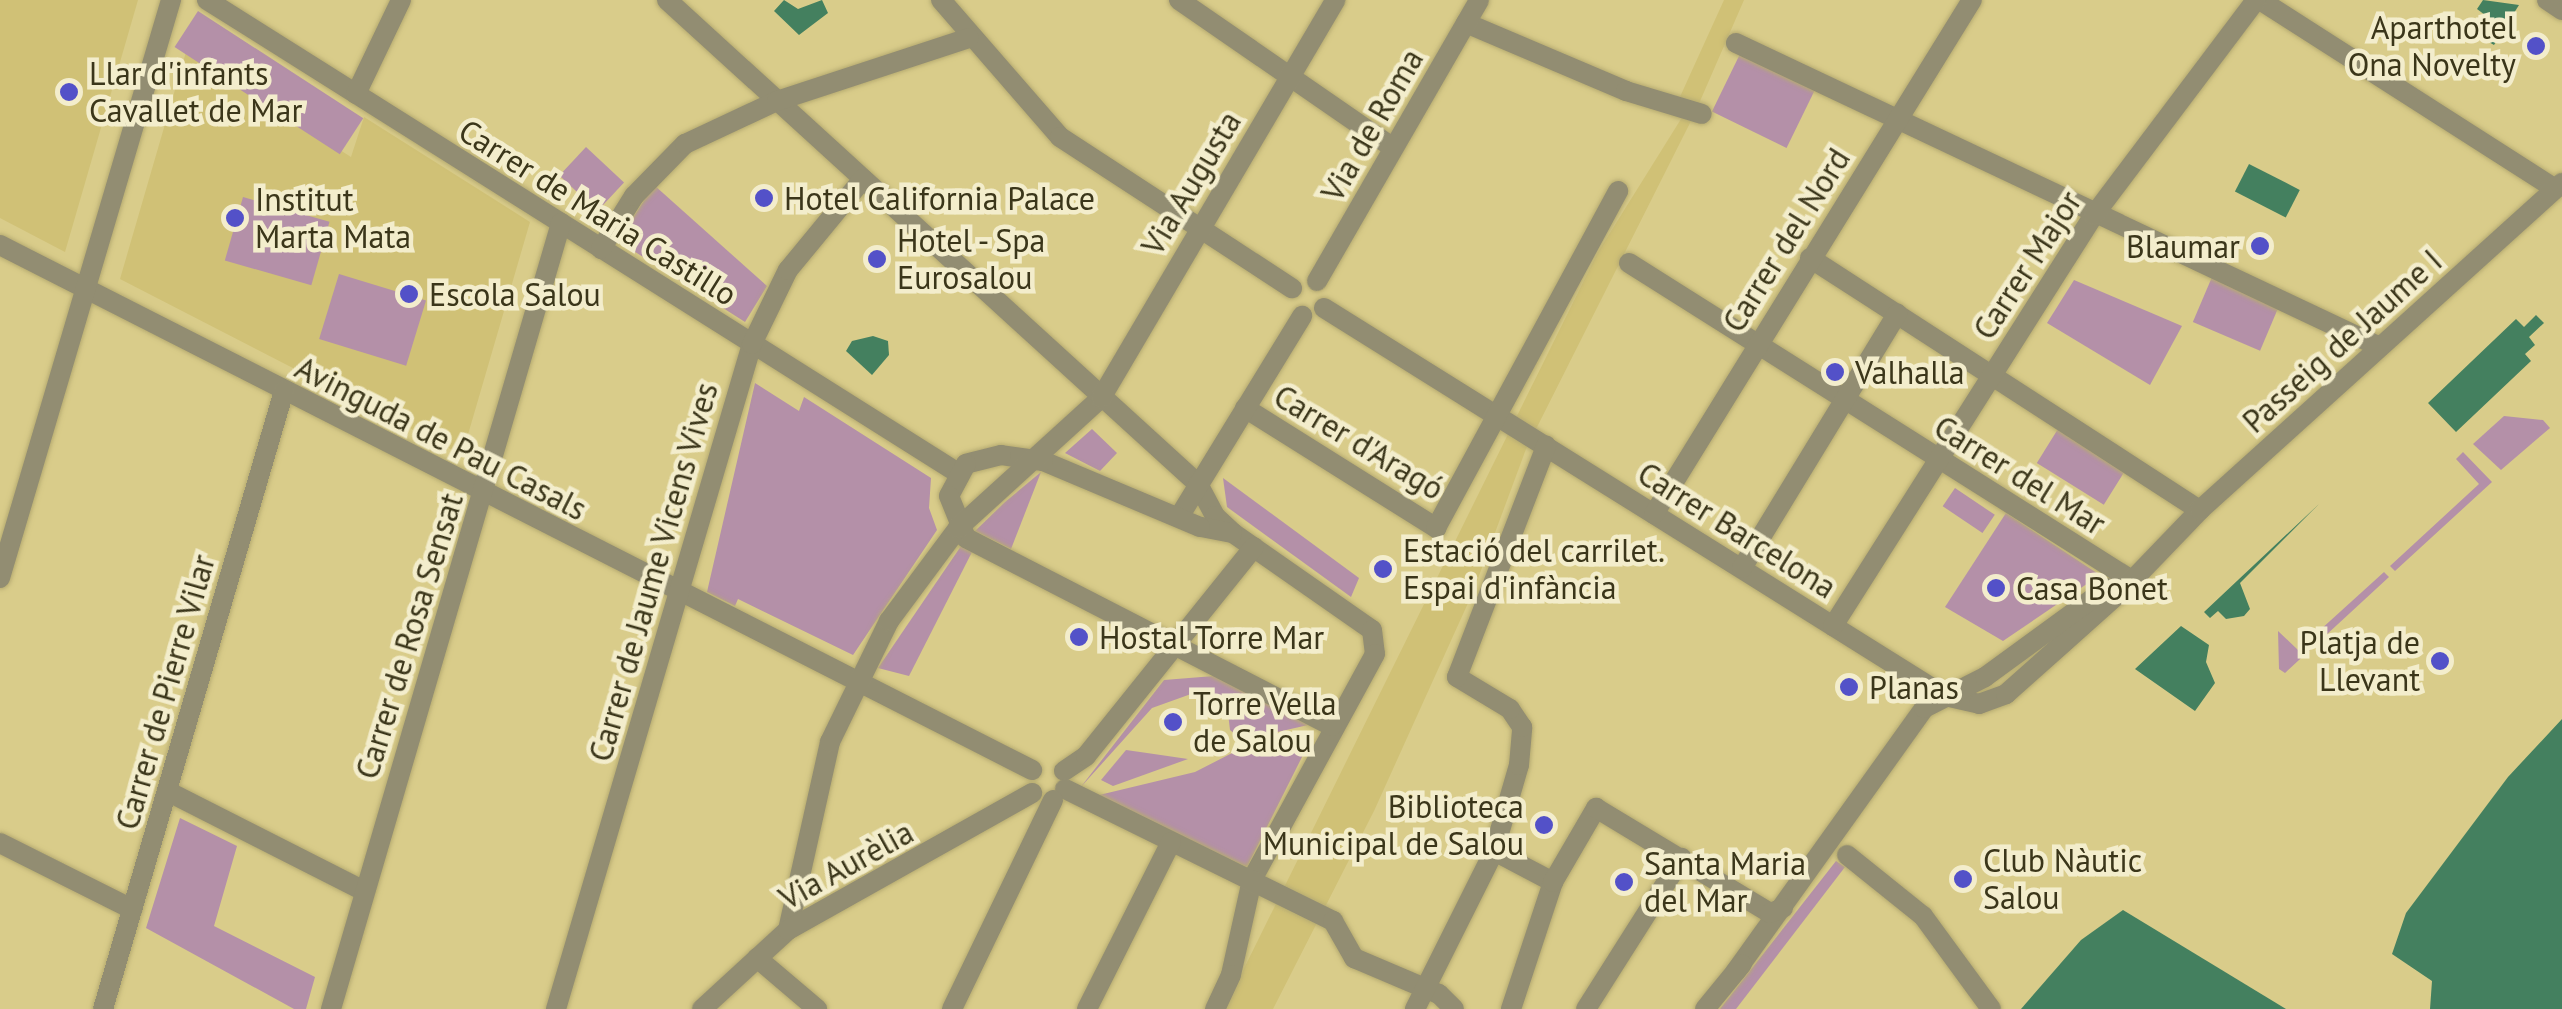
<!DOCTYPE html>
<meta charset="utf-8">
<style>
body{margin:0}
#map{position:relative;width:2562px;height:1009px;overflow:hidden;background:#d9cc8a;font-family:"PT Sans",sans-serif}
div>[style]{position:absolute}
.built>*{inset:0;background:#d0c176}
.green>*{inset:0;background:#b490a8;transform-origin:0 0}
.water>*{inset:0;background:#44805f;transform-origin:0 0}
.roads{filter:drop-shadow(0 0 2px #b6ab71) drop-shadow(0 0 2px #b6ab71)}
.minor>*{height:20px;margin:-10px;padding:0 10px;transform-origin:10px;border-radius:10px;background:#928d72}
.dots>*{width:28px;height:28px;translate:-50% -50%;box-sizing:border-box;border:5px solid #f3edcc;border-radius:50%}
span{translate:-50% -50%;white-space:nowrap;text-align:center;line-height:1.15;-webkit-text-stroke:9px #f3edcc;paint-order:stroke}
.poi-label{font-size:32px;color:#3b361a}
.right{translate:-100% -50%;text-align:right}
.left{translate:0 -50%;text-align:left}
.street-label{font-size:32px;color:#3b361a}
</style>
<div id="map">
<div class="built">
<div style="clip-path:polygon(0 0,138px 0,65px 252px,0 218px)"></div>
<div style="clip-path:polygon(1724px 0,1744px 0,1694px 115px,1526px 449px,1473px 592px,1374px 811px,1273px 1009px,1224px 1009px,1598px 252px,1686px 111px,1679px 99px)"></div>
<div style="clip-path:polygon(186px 52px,351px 157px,364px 117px,530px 222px,462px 455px,120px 279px)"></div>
</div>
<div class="green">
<div style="left:198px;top:11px;width:197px;height:43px;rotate:33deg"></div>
<div style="left:1740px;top:54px;width:83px;height:64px;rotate:26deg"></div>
<div style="left:586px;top:147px;width:52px;height:39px;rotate:43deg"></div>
<div style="clip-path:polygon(654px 185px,767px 286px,745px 322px,618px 241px)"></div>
<div style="left:243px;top:197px;width:90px;height:66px;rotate:16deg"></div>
<div style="left:339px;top:274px;width:91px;height:68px;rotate:17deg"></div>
<div style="left:2212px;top:277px;width:73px;height:49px;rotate:23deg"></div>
<div style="clip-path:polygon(2074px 280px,2182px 326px,2150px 385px,2047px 323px)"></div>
<div style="clip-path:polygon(755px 383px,799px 411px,804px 397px,931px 478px,929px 508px,937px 530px,853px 655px,738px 599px,735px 606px,707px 592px)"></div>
<div style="clip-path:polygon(2504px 416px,2543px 420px,2550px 428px,2501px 470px,2473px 444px)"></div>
<div style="clip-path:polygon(1092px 429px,1117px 453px,1100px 471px,1065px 453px)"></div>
<div style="left:2058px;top:429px;width:79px;height:40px;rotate:32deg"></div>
<div style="clip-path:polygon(2463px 452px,2492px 482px,2395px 571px,2390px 566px,2479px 484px,2456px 459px)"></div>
<div style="clip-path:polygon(1041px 472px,1011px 549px,975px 531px,1005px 502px)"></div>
<div style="clip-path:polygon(1223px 478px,1359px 578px,1351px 597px,1227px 507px)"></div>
<div style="left:1955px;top:488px;width:48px;height:22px;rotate:34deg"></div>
<div style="clip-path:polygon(2006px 513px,2100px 575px,2003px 641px,1945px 607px)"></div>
<div style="clip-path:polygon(961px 546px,972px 552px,909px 676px,878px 668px)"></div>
<div style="clip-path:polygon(2384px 572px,2389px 577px,2285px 673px,2279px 669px,2278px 631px,2298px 650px)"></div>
<div style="clip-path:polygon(1214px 676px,1308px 725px,1242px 740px,1230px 730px,1226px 697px,1191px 694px,1152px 708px,1080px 788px,1164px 680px)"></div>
<div style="clip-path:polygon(1312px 737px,1247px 867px,1095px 796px,1195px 772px,1238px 750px)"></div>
<div style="clip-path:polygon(1126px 750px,1147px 753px,1188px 759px,1113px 786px,1101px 780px)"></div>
<div style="clip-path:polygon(180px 818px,237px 846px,214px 926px,315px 977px,306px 1009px,294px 1009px,146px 928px)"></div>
<div style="clip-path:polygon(1836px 861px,1845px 867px,1736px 1009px,1720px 1009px)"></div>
</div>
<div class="water">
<div style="clip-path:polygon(784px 0,798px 9px,822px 0,828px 13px,799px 35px,774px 11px)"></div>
<div style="clip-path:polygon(2483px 0,2519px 5px,2494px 45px,2475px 34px,2485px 15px,2477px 9px)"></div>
<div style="left:2249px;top:164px;width:57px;height:31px;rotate:27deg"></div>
<div style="clip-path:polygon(2536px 315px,2544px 323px,2529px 337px,2535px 345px,2525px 354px,2531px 361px,2456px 432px,2428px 403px,2516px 319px,2524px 327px)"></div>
<div style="clip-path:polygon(873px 336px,888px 341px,889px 355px,872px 375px,846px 351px,852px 341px)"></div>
<div style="clip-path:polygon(2319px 504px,2240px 583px,2250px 609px,2244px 616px,2226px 619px,2218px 611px,2210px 618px,2204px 612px)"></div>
<div style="clip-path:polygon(2181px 626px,2209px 645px,2206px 662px,2215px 683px,2195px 711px,2135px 669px)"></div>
<div style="clip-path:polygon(2562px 719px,2562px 1009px,2430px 1009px,2432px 981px,2392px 954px,2406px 913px,2508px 777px)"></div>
<div style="clip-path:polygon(2123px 910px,2286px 1009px,2021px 1009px,2081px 940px)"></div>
</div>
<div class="roads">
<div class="minor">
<div style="left:207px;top:0;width:888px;rotate:32.2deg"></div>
<div style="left:667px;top:0;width:718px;rotate:42.35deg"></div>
<div style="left:1198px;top:484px;width:36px;rotate:62deg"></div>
<div style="left:1215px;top:516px;width:25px;rotate:43deg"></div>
<div style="left:1233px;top:533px;width:169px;rotate:34.9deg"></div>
<div style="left:1372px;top:630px;width:24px;rotate:83deg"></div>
<div style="left:1375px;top:654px;width:257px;rotate:118.6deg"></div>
<div style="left:1252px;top:880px;width:97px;rotate:102.5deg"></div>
<div style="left:1231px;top:975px;width:38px;rotate:115deg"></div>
<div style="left:941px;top:0;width:181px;rotate:49deg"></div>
<div style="left:1060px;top:137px;width:277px;rotate:33.1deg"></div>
<div style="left:1179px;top:0;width:257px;rotate:34.6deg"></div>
<div style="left:2260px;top:0;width:350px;rotate:32.6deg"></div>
<div style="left:2547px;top:0;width:18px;rotate:34deg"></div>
<div style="left:1466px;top:23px;width:174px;rotate:23deg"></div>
<div style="left:1626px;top:91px;width:79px;rotate:16.8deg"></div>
<div style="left:1736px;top:43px;width:712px;rotate:25.27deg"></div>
<div style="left:356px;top:94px;width:104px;rotate:-64.4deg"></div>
<div style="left:0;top:245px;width:1158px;rotate:26.96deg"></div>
<div style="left:601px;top:249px;width:62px;rotate:-58.1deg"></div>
<div style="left:634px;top:196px;width:73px;rotate:-45.6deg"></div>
<div style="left:685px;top:144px;width:102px;rotate:-25.1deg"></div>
<div style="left:777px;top:101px;width:202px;rotate:-18.2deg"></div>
<div style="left:1810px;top:258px;width:464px;rotate:32.9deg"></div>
<div style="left:1629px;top:263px;width:587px;rotate:32.25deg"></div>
<div style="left:1317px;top:281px;width:324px;rotate:-60deg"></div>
<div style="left:1324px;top:308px;width:732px;rotate:32deg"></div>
<div style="left:1945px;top:696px;width:35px;rotate:13deg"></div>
<div style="left:1979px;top:704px;width:29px;rotate:-20deg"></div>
<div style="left:2006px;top:694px;width:158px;rotate:-41.7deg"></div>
<div style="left:2124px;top:589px;width:110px;rotate:-46.1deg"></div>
<div style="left:2200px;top:510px;width:488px;rotate:-42.1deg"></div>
<div style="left:1245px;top:408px;width:226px;rotate:32.1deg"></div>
<div style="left:1436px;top:528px;width:383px;rotate:-61.6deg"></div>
<div style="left:1654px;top:514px;width:604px;rotate:-58.26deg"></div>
<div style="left:1179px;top:517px;width:236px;rotate:-58.5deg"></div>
<div style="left:1232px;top:533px;width:33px;rotate:-169deg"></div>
<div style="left:1200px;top:527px;width:170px;rotate:-157.2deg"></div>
<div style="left:1043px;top:461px;width:42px;rotate:-171.9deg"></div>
<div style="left:1001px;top:455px;width:36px;rotate:166deg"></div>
<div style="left:966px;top:464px;width:36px;rotate:118deg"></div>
<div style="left:949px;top:496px;width:45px;rotate:68deg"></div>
<div style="left:966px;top:538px;width:411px;rotate:27.2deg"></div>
<div style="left:1742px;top:568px;width:298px;rotate:-58.6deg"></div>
<div style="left:0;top:578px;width:603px;rotate:-73.52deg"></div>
<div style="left:1833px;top:626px;width:487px;rotate:-57.6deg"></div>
<div style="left:2094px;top:215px;width:269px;rotate:-53deg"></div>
<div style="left:1064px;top:771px;width:27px;rotate:-34deg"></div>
<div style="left:1086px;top:756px;width:268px;rotate:-51.2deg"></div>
<div style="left:1065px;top:789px;width:299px;rotate:26.2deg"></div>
<div style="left:1333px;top:921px;width:43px;rotate:60.4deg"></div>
<div style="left:1354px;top:958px;width:92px;rotate:23deg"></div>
<div style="left:1439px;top:994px;width:21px;rotate:45deg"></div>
<div style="left:167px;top:791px;width:221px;rotate:26.9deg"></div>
<div style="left:0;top:843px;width:148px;rotate:26.6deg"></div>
<div style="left:1494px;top:851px;width:67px;rotate:27.7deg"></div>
<div style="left:1847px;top:855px;width:97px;rotate:38.8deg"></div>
<div style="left:1923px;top:916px;width:115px;rotate:53.8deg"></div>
<div style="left:788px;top:930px;width:193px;rotate:-77.4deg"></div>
<div style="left:830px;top:742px;width:135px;rotate:-64deg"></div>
<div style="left:889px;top:621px;width:116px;rotate:-53.4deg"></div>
<div style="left:958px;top:528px;width:193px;rotate:-42.3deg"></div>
<div style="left:1101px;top:398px;width:462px;rotate:-59.5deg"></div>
<div style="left:757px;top:958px;width:79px;rotate:40.4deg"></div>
<div style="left:1736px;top:971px;width:323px;rotate:-54.4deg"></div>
<div style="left:1924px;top:708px;width:68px;rotate:-26.9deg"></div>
<div style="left:1985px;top:677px;width:151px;rotate:-36.1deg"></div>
<div style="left:103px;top:1009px;width:644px;rotate:-73.68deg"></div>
<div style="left:331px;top:1009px;width:819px;rotate:-73.69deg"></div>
<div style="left:556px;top:1009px;width:693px;rotate:-73.58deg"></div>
<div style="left:752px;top:344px;width:82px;rotate:-64.1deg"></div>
<div style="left:788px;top:270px;width:118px;rotate:-50.5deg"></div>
<div style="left:702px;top:1009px;width:117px;rotate:-42.6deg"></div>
<div style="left:788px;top:930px;width:280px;rotate:-29.3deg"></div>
<div style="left:952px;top:1009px;width:232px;rotate:-64.2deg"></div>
<div style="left:1087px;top:1009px;width:187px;rotate:-63.3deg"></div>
<div style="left:1415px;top:1009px;width:177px;rotate:-63.4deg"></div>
<div style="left:1494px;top:851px;width:90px;rotate:-73.8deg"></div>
<div style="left:1519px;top:765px;width:38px;rotate:-85deg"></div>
<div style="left:1522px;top:727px;width:22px;rotate:-124deg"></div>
<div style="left:1510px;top:709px;width:62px;rotate:-148.9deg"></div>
<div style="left:1457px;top:677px;width:248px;rotate:-68.9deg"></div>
<div style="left:1511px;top:1009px;width:134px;rotate:-71.7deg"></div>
<div style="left:1553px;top:882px;width:86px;rotate:-59.8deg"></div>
<div style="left:1596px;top:808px;width:203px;rotate:31.1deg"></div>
<div style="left:1770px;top:913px;width:14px;rotate:-21deg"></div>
<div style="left:1586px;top:1009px;width:179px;rotate:-57.6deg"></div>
<div style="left:1705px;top:1009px;width:58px;rotate:-50.6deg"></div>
</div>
</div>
<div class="dots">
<div style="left:2536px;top:46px;background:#5351c8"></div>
<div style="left:69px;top:92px;background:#5351c8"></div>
<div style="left:764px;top:198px;background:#5351c8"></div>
<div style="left:235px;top:218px;background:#5351c8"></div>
<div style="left:2260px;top:246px;background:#5351c8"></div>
<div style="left:877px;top:259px;background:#5351c8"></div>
<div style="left:409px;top:294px;background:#5351c8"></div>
<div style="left:1835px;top:372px;background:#5351c8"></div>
<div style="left:1383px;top:569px;background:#5351c8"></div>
<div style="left:1996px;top:588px;background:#5351c8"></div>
<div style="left:1079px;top:637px;background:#5351c8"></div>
<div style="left:2440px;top:661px;background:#5351c8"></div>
<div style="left:1849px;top:687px;background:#5351c8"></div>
<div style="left:1173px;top:722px;background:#5351c8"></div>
<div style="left:1544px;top:825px;background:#5351c8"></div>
<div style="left:1963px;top:879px;background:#5351c8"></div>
<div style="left:1624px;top:882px;background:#5351c8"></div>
</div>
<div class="poi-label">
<span class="right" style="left:2516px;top:46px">Aparthotel<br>Ona Novelty</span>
<span class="left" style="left:89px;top:92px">Llar d'infants<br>Cavallet de Mar</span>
<span class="left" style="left:784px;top:198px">Hotel California Palace</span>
<span class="left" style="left:255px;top:218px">Institut<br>Marta Mata</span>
<span class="left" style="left:897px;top:259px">Hotel - Spa<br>Eurosalou</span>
<span class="right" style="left:2240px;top:246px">Blaumar</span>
<span class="left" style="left:429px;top:294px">Escola Salou</span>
<span class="left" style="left:1855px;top:372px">Valhalla</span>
<span class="left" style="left:1403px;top:569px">Estació del carrilet.<br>Espai d'infància</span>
<span class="left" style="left:2016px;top:588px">Casa Bonet</span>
<span class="left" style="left:1099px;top:637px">Hostal Torre Mar</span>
<span class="right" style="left:2420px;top:661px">Platja de<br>Llevant</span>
<span class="left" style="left:1869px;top:687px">Planas</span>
<span class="left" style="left:1193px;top:722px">Torre Vella<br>de Salou</span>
<span class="right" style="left:1524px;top:825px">Biblioteca<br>Municipal de Salou</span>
<span class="left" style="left:1983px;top:879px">Club Nàutic<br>Salou</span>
<span class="left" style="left:1644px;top:882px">Santa Maria<br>del Mar</span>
</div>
<div class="street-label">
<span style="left:1372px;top:125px;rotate:-60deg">Via de Roma</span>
<span style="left:1191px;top:183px;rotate:-59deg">Via Augusta</span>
<span style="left:598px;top:212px;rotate:32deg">Carrer de Maria Castillo</span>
<span style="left:1786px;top:240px;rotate:-58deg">Carrer del Nord</span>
<span style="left:2027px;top:265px;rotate:-57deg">Carrer Major</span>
<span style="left:2342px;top:341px;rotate:-42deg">Passeig de Jaume I</span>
<span style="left:441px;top:438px;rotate:27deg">Avinguda de Pau Casals</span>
<span style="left:1359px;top:442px;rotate:31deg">Carrer d'Aragó</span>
<span style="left:2020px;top:475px;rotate:32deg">Carrer del Mar</span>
<span style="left:1737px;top:530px;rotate:32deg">Carrer Barcelona</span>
<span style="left:653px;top:572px;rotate:-74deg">Carrer de Jaume Vicens Vives</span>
<span style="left:409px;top:636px;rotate:-73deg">Carrer de Rosa Sensat</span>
<span style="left:165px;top:692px;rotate:-74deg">Carrer de Pierre Vilar</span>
<span style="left:846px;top:865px;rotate:-29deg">Via Aurèlia</span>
</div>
</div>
